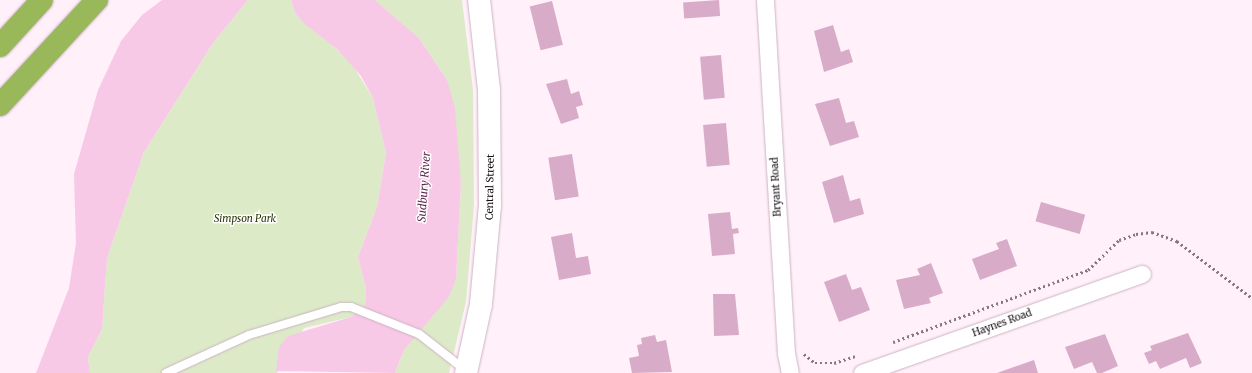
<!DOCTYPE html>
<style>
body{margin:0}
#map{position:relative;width:1252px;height:373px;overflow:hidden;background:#fff0f9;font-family:Merriweather,serif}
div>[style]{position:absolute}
.green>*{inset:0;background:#ddeac8}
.water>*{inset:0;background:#f7c9e6}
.building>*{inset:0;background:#d8acc8;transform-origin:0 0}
.path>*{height:2.5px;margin-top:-1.25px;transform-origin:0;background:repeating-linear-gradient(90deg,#857980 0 2px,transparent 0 5px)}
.roads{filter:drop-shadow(0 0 1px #ccb4c3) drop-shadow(0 0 1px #ccb4c3)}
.lane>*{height:8px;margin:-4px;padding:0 4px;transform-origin:4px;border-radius:4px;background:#fff}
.street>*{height:17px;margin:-8.5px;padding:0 8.5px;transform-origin:8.5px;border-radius:8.5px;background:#fff}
.secondary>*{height:22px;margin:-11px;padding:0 11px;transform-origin:11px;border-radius:11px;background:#fff}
.highway>*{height:22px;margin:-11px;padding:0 11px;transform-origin:11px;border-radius:11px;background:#99b85a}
span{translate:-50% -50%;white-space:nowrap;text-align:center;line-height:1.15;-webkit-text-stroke:3px #fff;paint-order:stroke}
.street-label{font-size:10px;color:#140c11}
.park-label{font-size:10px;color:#273501;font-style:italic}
.water-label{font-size:11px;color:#5d274d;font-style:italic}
</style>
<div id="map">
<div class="green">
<div style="clip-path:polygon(248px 0,291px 0,295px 13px,350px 61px,373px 98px,386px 153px,377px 207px,358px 257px,366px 289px,365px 305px,351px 317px,304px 328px,277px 373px,90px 373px,88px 357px,102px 329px,107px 258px,144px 152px,213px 43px)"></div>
<div style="clip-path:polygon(375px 0,462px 0,473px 90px,474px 205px,466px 302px,449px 373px,395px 373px,404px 350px,456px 280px,461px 183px,447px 80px,419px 38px)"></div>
</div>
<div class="water">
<div style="clip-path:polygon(162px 0,248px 0,213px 43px,144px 152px,107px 258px,102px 329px,88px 357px,90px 373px,36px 373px,69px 288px,76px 243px,74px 174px,98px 90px,121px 41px,142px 15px)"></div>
<div style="clip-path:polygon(291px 0,375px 0,419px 38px,447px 80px,455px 108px,461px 183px,456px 280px,448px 298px,404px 350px,395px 373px,276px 371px,279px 347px,288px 336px,351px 317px,365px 305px,366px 289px,358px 257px,377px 207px,386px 153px,373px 98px,361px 76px,338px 50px,305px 24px,295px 13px)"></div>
</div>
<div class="building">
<div style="left:719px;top:0;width:16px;height:36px;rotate:86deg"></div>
<div style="left:552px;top:1px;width:45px;height:23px;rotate:76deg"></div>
<div style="clip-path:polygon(833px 25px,841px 52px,849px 49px,853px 62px,824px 72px,814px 31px)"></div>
<div style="left:721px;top:55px;width:43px;height:21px;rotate:85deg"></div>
<div style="clip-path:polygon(567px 79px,571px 94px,579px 91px,583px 105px,576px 107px,579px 118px,561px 124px,546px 84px)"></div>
<div style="clip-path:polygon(839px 98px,846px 123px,854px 121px,859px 137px,830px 146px,815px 104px)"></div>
<div style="left:726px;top:123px;width:42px;height:23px;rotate:85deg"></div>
<div style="left:572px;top:154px;width:43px;height:24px;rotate:81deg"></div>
<div style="clip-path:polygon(843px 175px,850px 201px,860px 198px,864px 214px,834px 223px,822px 182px)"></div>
<div style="left:1041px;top:202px;width:46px;height:20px;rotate:16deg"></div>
<div style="clip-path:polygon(730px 212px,732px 229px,738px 228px,739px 233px,733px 234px,735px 254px,712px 256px,708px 214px)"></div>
<div style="clip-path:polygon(572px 233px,576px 258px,588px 256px,591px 274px,559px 280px,551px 237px)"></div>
<div style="clip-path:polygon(1007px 239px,1017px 266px,980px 280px,972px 259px,999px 249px,996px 243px)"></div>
<div style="clip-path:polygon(931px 263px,943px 293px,929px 298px,931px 303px,904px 309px,896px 280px,920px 275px,917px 269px)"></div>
<div style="clip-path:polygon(846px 274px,852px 290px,861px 287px,870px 310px,839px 322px,824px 282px)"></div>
<div style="clip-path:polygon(713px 294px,735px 294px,739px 335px,714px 336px)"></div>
<div style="clip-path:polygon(1188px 333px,1202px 363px,1190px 368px,1186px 358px,1160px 369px,1156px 361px,1149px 364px,1144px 353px,1152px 350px,1150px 346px)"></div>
<div style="clip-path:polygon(1105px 334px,1118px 366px,1102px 373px,1097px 373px,1092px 362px,1074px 369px,1065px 347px)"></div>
<div style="clip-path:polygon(655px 335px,657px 342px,666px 340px,672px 372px,632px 373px,629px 358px,639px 356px,637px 345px,642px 344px,641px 338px)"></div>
<div style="clip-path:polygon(1034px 360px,1038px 373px,997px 373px)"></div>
</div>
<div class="path">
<div style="left:893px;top:342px;width:208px;rotate:-20.3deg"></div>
<div style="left:1088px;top:270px;width:43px;rotate:-44.1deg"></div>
<div style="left:1119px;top:240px;width:18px;rotate:-19deg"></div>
<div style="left:1136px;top:234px;width:16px;rotate:-7deg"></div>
<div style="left:1152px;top:232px;width:27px;rotate:20deg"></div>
<div style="left:1177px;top:241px;width:94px;rotate:37.2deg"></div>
<div style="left:804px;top:354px;width:14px;rotate:39deg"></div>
<div style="left:815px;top:363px;width:19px"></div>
<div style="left:834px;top:363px;width:22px;rotate:-18deg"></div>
</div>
<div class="roads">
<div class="lane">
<div style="left:166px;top:373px;width:91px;rotate:-24.6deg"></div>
<div style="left:249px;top:335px;width:96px;rotate:-16.9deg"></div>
<div style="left:341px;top:307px;width:10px"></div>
<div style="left:351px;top:307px;width:73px;rotate:21.7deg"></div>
<div style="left:419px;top:334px;width:57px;rotate:37.9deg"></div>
</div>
<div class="street">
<div style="left:765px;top:0;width:354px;rotate:86.6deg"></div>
<div style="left:786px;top:353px;width:20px;rotate:79deg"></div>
<div style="left:862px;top:373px;width:297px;rotate:-19.5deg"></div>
</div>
<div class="secondary">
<div style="left:466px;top:373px;width:71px;rotate:-77.7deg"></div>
<div style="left:481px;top:304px;width:98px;rotate:-84.8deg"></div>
<div style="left:490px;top:206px;width:116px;rotate:-90.5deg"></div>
<div style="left:489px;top:90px;width:91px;rotate:-96.3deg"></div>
</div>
<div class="highway">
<div style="left:0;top:46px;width:62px;rotate:-47.6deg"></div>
<div style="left:0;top:105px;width:143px;rotate:-47.3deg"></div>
</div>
</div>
<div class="street-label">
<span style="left:490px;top:187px;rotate:-89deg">Central Street</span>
<span style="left:776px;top:187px;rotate:-93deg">Bryant Road</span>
<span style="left:1002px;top:323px;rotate:-20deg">Haynes Road</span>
</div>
<div class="park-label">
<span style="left:245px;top:219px">Simpson Park</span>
</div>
<div class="water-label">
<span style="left:424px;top:187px;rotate:-86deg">Sudbury River</span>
</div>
</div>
